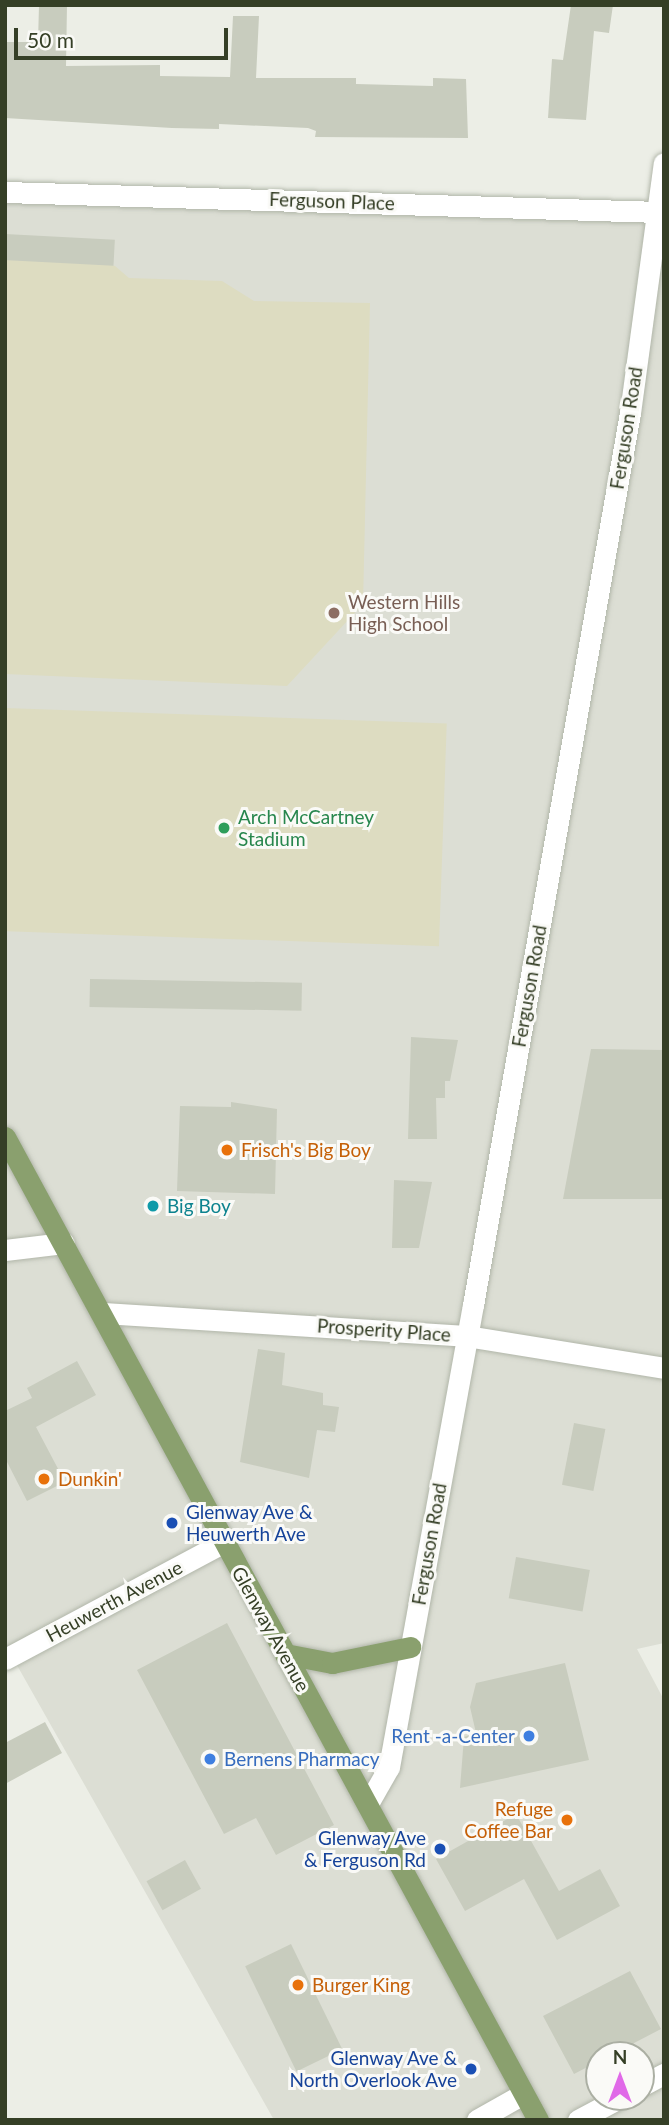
<!DOCTYPE html>
<style>
body{margin:0}
#map{position:relative;width:669px;height:2125px;overflow:hidden;background:#eceee6;font-family:Lato,sans-serif}
div>[style]{position:absolute}
.built>*{inset:0;background:#dcded4}
.green>*{inset:0;background:#dddcc1;transform-origin:0 0}
.building>*{inset:0;background:#c8ccbe;transform-origin:0 0}
.roads{filter:drop-shadow(0 0 2px #b1b6a9) drop-shadow(0 0 2px #b1b6a9)}
.minor>*{height:21px;margin:-10.5px;padding:0 10.5px;transform-origin:10.5px;border-radius:10.5px;background:#fff}
.tertiary>*{height:21px;margin:-10.5px;padding:0 10.5px;transform-origin:10.5px;border-radius:10.5px;background:#fff}
.primary>*{height:21px;margin:-10.5px;padding:0 10.5px;transform-origin:10.5px;border-radius:10.5px;background:#8aa06e}
.dots>*{width:19px;height:19px;translate:-50% -50%;box-sizing:border-box;border:4px solid #fafaf7;border-radius:50%}
span{translate:-50% -50%;white-space:nowrap;text-align:center;line-height:1.15;-webkit-text-stroke:6px #fafaf7;paint-order:stroke}
.street-label{font-size:19px;color:#353f26}
.education-label{font-size:19px;color:#785e54}
.left{translate:0 -50%;text-align:left}
.leisure-label{font-size:19px;color:#27864d}
.food-label{font-size:19px;color:#c56008}
.right{translate:-100% -50%;text-align:right}
.culture-label{font-size:19px;color:#0d838f}
.transit-label{font-size:19px;color:#164399}
.shop-label{font-size:19px;color:#366cbe}
.frame{position:absolute;inset:0;border:7px solid #353f26;pointer-events:none}
.north{position:absolute;left:585px;top:2041px;width:70px;height:70px;box-sizing:border-box;background:#fafaf7;border:2px solid #abafa3;border-radius:50%;rotate:0deg;font-size:19px;font-weight:700;line-height:28px;text-align:center;color:#353f26}
.north::after{content:'';display:block;margin:auto;width:24px;height:32px;background:#e06ae8;clip-path:polygon(50% 0,100% 100%,50% 72%,0 100%)}
.scale{position:absolute;left:14px;top:28px;width:214px;height:32px;box-sizing:border-box;border:4px solid #353f26;border-top:0;padding-left:9px;font-size:21px;line-height:24px;white-space:nowrap;color:#353f26;-webkit-text-stroke:5px #fafaf7;paint-order:stroke}
</style>
<div id="map">
<div class="built">
<div style="clip-path:polygon(evenodd,664px 163px,664px 1643px,637px 1649px,664px 1700px,664px 2120px,274px 2120px,5px 1644px,5px 192px,658px 212px,664px 163px,599px 2055px,641px 2055px,641px 2097px,599px 2097px,599px 2055px)"></div>
</div>
<div class="green">
<div style="clip-path:polygon(5px 234px,115px 266px,129px 278px,222px 281px,254px 301px,370px 303px,363px 604px,287px 686px,5px 674px)"></div>
<div style="left:5px;top:708px;width:442px;height:223px;rotate:2deg"></div>
</div>
<div class="building">
<div style="clip-path:polygon(39px 5px,67px 5px,66px 66px,160px 65px,160px 76px,230px 77px,233px 16px,259px 16px,256px 78px,356px 78px,356px 84px,433px 86px,433px 78px,466px 79px,468px 138px,315px 137px,316px 131px,308px 128px,219px 124px,219px 129px,172px 128px,5px 118px,5px 42px,38px 42px)"></div>
<div style="clip-path:polygon(571px 5px,613px 5px,609px 33px,594px 31px,586px 120px,548px 118px,552px 59px,563px 60px)"></div>
<div style="left:5px;top:234px;width:110px;height:26px;rotate:3deg"></div>
<div style="left:90px;top:979px;width:212px;height:28px;rotate:1deg"></div>
<div style="clip-path:polygon(411px 1037px,458px 1040px,450px 1081px,445px 1081px,445px 1098px,436px 1098px,437px 1139px,408px 1139px)"></div>
<div style="clip-path:polygon(591px 1049px,664px 1050px,664px 1199px,563px 1199px)"></div>
<div style="clip-path:polygon(231px 1102px,277px 1109px,275px 1194px,177px 1191px,180px 1106px,231px 1107px)"></div>
<div style="clip-path:polygon(394px 1180px,432px 1182px,419px 1248px,392px 1248px)"></div>
<div style="clip-path:polygon(258px 1349px,285px 1353px,282px 1385px,323px 1393px,323px 1405px,339px 1407px,335px 1432px,317px 1430px,309px 1478px,240px 1462px)"></div>
<div style="clip-path:polygon(77px 1361px,96px 1395px,36px 1427px,65px 1482px,27px 1501px,5px 1458px,5px 1411px,32px 1398px,27px 1388px)"></div>
<div style="left:574px;top:1423px;width:32px;height:63px;rotate:11deg"></div>
<div style="left:516px;top:1557px;width:75px;height:42px;rotate:10deg"></div>
<div style="clip-path:polygon(227px 1623px,334px 1825px,276px 1855px,256px 1818px,224px 1834px,137px 1670px)"></div>
<div style="clip-path:polygon(565px 1663px,589px 1760px,460px 1788px,464px 1737px,476px 1733px,470px 1707px,476px 1683px)"></div>
<div style="clip-path:polygon(45px 1722px,62px 1753px,5px 1784px,5px 1743px)"></div>
<div style="clip-path:polygon(516px 1814px,559px 1891px,600px 1869px,620px 1906px,557px 1940px,524px 1879px,465px 1911px,436px 1859px)"></div>
<div style="left:185px;top:1860px;width:33px;height:44px;rotate:61deg"></div>
<div style="left:291px;top:1944px;width:117px;height:51px;rotate:64deg"></div>
<div style="clip-path:polygon(630px 1971px,661px 2029px,611px 2055px,599px 2055px,599px 2061px,574px 2074px,543px 2016px)"></div>
</div>
<div class="roads">
<div class="minor">
<div style="left:5px;top:192px;width:654px;rotate:1.75deg"></div>
<div style="left:5px;top:1250px;width:59px;rotate:-6.8deg"></div>
<div style="left:102px;top:1313px;width:366px;rotate:3.6deg"></div>
<div style="left:467px;top:1336px;width:200px;rotate:9.2deg"></div>
<div style="left:5px;top:1659px;width:246px;rotate:-28.1deg"></div>
<div style="left:641px;top:2086px;width:26px;rotate:-28deg"></div>
<div style="left:477px;top:2120px;width:53px;rotate:-29.5deg"></div>
<div style="left:578px;top:2120px;width:49px;rotate:-28.1deg"></div>
</div>
<div class="tertiary">
<div style="left:369px;top:1802px;width:40px;rotate:-60.3deg"></div>
<div style="left:389px;top:1767px;width:470px;rotate:-79.7deg"></div>
<div style="left:473px;top:1305px;width:906px;rotate:-80.02deg"></div>
<div style="left:630px;top:413px;width:252px;rotate:-82.3deg"></div>
</div>
<div class="primary">
<div style="left:5px;top:1137px;width:1118px;rotate:61.53deg"></div>
<div style="left:285px;top:1654px;width:48px;rotate:10.8deg"></div>
<div style="left:332px;top:1663px;width:80px;rotate:-11.6deg"></div>
</div>
</div>
<div class="dots">
<div style="left:334px;top:613px;background:#8d6e63"></div>
<div style="left:224px;top:828px;background:#2e9e5b"></div>
<div style="left:227px;top:1150px;background:#e8710a"></div>
<div style="left:153px;top:1206px;background:#0f9aa8"></div>
<div style="left:44px;top:1479px;background:#e8710a"></div>
<div style="left:172px;top:1523px;background:#1a4fb4"></div>
<div style="left:529px;top:1736px;background:#3f7fe0"></div>
<div style="left:210px;top:1759px;background:#3f7fe0"></div>
<div style="left:567px;top:1820px;background:#e8710a"></div>
<div style="left:440px;top:1849px;background:#1a4fb4"></div>
<div style="left:298px;top:1985px;background:#e8710a"></div>
<div style="left:471px;top:2069px;background:#1a4fb4"></div>
</div>
<div class="street-label">
<span style="left:332px;top:201px;rotate:2deg">Ferguson Place</span>
<span style="left:626px;top:428px;rotate:-81deg">Ferguson Road</span>
<span style="left:529px;top:986px;rotate:-80deg">Ferguson Road</span>
<span style="left:384px;top:1330px;rotate:4deg">Prosperity Place</span>
<span style="left:429px;top:1544px;rotate:-80deg">Ferguson Road</span>
<span style="left:114px;top:1601px;rotate:-28deg">Heuwerth Avenue</span>
<span style="left:271px;top:1629px;rotate:61deg">Glenway Avenue</span>
</div>
<div class="education-label">
<span class="left" style="left:348px;top:613px">Western Hills<br>High School</span>
</div>
<div class="leisure-label">
<span class="left" style="left:238px;top:828px">Arch McCartney<br>Stadium</span>
</div>
<div class="food-label">
<span class="left" style="left:241px;top:1150px">Frisch's Big Boy</span>
<span class="left" style="left:58px;top:1479px">Dunkin'</span>
<span class="right" style="left:553px;top:1820px">Refuge<br>Coffee Bar</span>
<span class="left" style="left:312px;top:1985px">Burger King</span>
</div>
<div class="culture-label">
<span class="left" style="left:167px;top:1206px">Big Boy</span>
</div>
<div class="transit-label">
<span class="left" style="left:186px;top:1523px">Glenway Ave &amp;<br>Heuwerth Ave</span>
<span class="right" style="left:426px;top:1849px">Glenway Ave<br>&amp; Ferguson Rd</span>
<span class="right" style="left:457px;top:2069px">Glenway Ave &amp;<br>North Overlook Ave</span>
</div>
<div class="shop-label">
<span class="right" style="left:515px;top:1736px">Rent -a-Center</span>
<span class="left" style="left:224px;top:1759px">Bernens Pharmacy</span>
</div>
<div class="frame"></div>
<div class="north">N</div>
<div class="scale">50 m</div>
</div>
